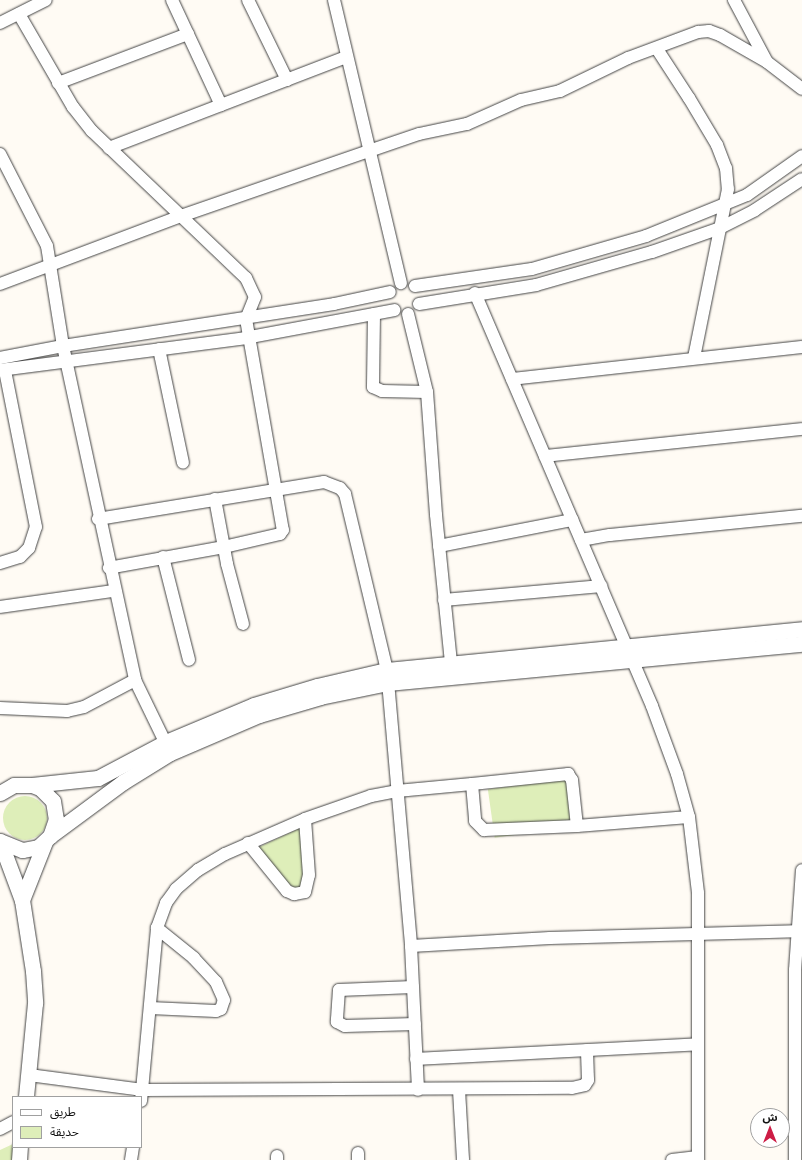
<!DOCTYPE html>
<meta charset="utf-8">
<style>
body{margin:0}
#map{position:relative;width:802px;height:1160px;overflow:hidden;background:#fffbf4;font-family:"Playfair Display","Noto Sans Arabic",serif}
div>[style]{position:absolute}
.green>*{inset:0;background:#deeeb9;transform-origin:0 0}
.round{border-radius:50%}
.roads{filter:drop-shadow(0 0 1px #444) drop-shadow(0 0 1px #444)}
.minor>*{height:12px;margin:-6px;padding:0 6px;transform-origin:6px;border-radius:6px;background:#fff}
.tertiary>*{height:15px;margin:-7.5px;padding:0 7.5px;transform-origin:7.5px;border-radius:7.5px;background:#fff}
span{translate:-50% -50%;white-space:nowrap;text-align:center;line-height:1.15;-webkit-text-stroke:4px #fff;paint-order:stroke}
.legend{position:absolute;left:12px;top:1096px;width:130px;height:52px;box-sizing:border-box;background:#fff;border:1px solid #a0a0a0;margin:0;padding:5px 7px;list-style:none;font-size:12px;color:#111}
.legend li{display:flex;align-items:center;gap:8px;height:20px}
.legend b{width:20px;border:1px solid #a0a0a0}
.north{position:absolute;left:750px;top:1108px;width:40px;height:40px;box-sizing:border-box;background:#fff;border:1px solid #a0a0a0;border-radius:50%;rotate:0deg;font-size:11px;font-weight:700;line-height:16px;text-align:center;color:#111}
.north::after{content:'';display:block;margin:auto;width:14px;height:18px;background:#cd1c45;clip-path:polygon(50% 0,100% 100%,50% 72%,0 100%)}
</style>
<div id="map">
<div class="green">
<div style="left:575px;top:777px;width:49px;height:88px;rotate:82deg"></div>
<div class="round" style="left:3px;top:796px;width:44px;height:44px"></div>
<div style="clip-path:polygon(302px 827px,310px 889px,292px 892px,257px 848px)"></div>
<div style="clip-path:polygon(13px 1144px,23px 1160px,0 1160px,0 1150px)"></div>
</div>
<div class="roads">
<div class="minor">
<div style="left:172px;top:0;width:116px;rotate:65deg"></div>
<div style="left:248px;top:0;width:89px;rotate:64deg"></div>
<div style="left:334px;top:0;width:291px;rotate:76.7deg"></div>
<div style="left:734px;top:0;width:70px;rotate:62deg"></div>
<div style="left:767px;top:62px;width:44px;rotate:37.6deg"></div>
<div style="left:19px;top:14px;width:108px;rotate:59.9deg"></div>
<div style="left:73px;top:107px;width:31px;rotate:52deg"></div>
<div style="left:92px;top:131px;width:213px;rotate:43.7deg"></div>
<div style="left:246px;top:278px;width:21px;rotate:65deg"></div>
<div style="left:255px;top:297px;width:24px;rotate:112deg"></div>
<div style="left:246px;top:319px;width:214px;rotate:80.1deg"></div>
<div style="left:283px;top:530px;width:5px;rotate:127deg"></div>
<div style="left:280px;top:534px;width:57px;rotate:166.9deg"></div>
<div style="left:224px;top:547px;width:117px;rotate:169.7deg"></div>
<div style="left:0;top:23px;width:51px;rotate:-26.6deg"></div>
<div style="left:657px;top:49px;width:59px;rotate:56.9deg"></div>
<div style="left:689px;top:98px;width:55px;rotate:59.2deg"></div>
<div style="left:717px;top:145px;width:25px;rotate:69deg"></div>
<div style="left:726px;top:168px;width:21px;rotate:85deg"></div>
<div style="left:728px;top:189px;width:172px;rotate:101.4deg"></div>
<div style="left:58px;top:83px;width:139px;rotate:-20.7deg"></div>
<div style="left:109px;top:148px;width:254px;rotate:-21deg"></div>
<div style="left:0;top:154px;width:103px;rotate:62.9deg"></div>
<div style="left:47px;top:246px;width:101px;rotate:80.9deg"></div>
<div style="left:63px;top:346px;width:342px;rotate:77.8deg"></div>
<div style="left:135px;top:680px;width:78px;rotate:64.1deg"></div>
<div style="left:0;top:284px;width:193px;rotate:-20.6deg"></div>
<div style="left:181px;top:216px;width:199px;rotate:-19.1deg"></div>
<div style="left:369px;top:151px;width:53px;rotate:-18.8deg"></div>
<div style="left:419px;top:134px;width:49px;rotate:-11.8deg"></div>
<div style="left:467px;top:124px;width:59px;rotate:-24deg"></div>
<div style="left:521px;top:100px;width:40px;rotate:-13deg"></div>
<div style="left:560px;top:91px;width:76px;rotate:-25.9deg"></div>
<div style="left:628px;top:58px;width:75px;rotate:-20.4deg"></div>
<div style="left:698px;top:32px;width:11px;rotate:-5deg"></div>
<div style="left:709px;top:31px;width:12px;rotate:20deg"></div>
<div style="left:720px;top:35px;width:54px;rotate:29.9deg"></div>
<div style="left:415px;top:286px;width:118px;rotate:-8.3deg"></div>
<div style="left:532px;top:269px;width:119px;rotate:-16.1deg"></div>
<div style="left:646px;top:236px;width:109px;rotate:-22.1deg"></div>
<div style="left:747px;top:195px;width:67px;rotate:-35.3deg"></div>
<div style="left:475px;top:293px;width:449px;rotate:66.8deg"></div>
<div style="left:652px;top:706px;width:72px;rotate:69.8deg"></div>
<div style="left:677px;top:774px;width:45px;rotate:74.4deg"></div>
<div style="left:689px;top:817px;width:77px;rotate:83.2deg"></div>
<div style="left:698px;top:893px;width:267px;rotate:90deg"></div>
<div style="left:419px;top:304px;width:119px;rotate:-9.2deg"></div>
<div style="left:536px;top:285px;width:121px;rotate:-15.9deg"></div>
<div style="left:652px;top:252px;width:72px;rotate:-19.4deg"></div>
<div style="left:720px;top:228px;width:39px;rotate:-27deg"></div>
<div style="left:755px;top:210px;width:56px;rotate:-33.4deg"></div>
<div style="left:374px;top:314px;width:73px;rotate:90.8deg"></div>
<div style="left:373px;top:387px;width:10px;rotate:24deg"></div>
<div style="left:382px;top:391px;width:45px;rotate:1.3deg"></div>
<div style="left:408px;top:314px;width:80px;rotate:76.3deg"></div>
<div style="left:427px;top:392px;width:123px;rotate:85.8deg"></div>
<div style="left:436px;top:515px;width:148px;rotate:84.2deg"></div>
<div style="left:159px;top:349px;width:116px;rotate:78.1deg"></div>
<div style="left:0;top:358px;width:64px;rotate:-10.8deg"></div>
<div style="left:63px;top:346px;width:274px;rotate:-8.8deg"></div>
<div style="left:334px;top:304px;width:57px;rotate:-12.1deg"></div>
<div style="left:0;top:370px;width:247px;rotate:-7.4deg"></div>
<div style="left:245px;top:338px;width:152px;rotate:-10.6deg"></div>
<div style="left:512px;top:379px;width:292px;rotate:-6.3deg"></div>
<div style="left:545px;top:456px;width:258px;rotate:-6deg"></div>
<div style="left:215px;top:499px;width:66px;rotate:79.5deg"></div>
<div style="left:227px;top:564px;width:62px;rotate:75.1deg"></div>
<div style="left:98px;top:519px;width:229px;rotate:-9.3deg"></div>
<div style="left:324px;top:482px;width:17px;rotate:21deg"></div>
<div style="left:340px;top:488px;width:8px;rotate:50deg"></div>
<div style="left:345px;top:494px;width:181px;rotate:76.6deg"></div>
<div style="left:387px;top:670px;width:277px;rotate:85deg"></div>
<div style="left:411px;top:946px;width:144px;rotate:87.2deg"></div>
<div style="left:581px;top:540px;width:29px;rotate:-10deg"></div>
<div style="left:610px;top:535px;width:193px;rotate:-5.7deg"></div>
<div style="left:439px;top:546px;width:136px;rotate:-11.1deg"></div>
<div style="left:163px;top:557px;width:106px;rotate:75.8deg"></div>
<div style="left:0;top:563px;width:21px;rotate:-17deg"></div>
<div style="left:20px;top:557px;width:13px;rotate:-45deg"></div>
<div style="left:29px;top:548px;width:22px;rotate:-72deg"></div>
<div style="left:36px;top:527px;width:160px;rotate:-101.2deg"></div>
<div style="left:444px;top:600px;width:158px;rotate:-5.1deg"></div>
<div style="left:0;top:607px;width:114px;rotate:-8.1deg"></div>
<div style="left:0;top:708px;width:67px;rotate:2.6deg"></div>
<div style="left:67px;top:711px;width:17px;rotate:-13deg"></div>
<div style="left:84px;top:707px;width:58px;rotate:-27.9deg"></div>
<div style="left:472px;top:784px;width:97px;rotate:-5.9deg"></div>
<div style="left:568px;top:774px;width:7px;rotate:56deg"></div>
<div style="left:572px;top:780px;width:46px;rotate:83.8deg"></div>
<div style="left:248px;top:843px;width:62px;rotate:50.9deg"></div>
<div style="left:287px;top:891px;width:8px;rotate:23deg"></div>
<div style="left:294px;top:894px;width:11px;rotate:-10deg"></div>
<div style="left:305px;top:892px;width:17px;rotate:-77deg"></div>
<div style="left:309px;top:875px;width:56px;rotate:-94.1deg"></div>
<div style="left:411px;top:946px;width:139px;rotate:-3.3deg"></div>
<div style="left:550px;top:938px;width:246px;rotate:-1.6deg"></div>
<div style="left:413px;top:987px;width:74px;rotate:177.7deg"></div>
<div style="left:339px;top:990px;width:32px;rotate:94deg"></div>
<div style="left:337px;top:1022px;width:9px;rotate:27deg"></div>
<div style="left:345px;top:1026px;width:70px;rotate:-1.6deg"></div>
<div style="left:150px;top:1008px;width:66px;rotate:2.6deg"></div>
<div style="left:216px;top:1011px;width:5px;rotate:-22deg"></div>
<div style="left:221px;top:1009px;width:9px;rotate:-72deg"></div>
<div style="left:224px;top:1000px;width:20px;rotate:-114deg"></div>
<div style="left:216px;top:982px;width:33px;rotate:-133deg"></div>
<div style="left:194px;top:958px;width:48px;rotate:-141deg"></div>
<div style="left:416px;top:1059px;width:282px;rotate:-3deg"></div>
<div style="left:29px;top:1075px;width:115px;rotate:7.5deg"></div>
<div style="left:143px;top:1090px;width:429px;rotate:-0.3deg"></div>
<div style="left:572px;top:1088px;width:13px;rotate:-13deg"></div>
<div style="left:585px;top:1085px;width:6px;rotate:-59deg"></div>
<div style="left:588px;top:1080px;width:30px;rotate:-92deg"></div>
<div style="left:459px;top:1090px;width:70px;rotate:86.7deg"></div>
<div style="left:141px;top:1101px;width:174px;rotate:-84.7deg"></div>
<div style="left:157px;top:928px;width:27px;rotate:-70deg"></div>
<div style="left:166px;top:903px;width:17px;rotate:-54deg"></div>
<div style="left:176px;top:889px;width:29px;rotate:-41deg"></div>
<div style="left:198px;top:870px;width:31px;rotate:-31deg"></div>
<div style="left:225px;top:854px;width:87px;rotate:-23.6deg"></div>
<div style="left:305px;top:819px;width:70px;rotate:-19.2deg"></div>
<div style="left:371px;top:796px;width:26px;rotate:-11deg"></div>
<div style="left:397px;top:791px;width:75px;rotate:-5.3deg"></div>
<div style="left:472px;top:784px;width:37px;rotate:85deg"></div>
<div style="left:475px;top:821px;width:13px;rotate:45deg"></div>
<div style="left:484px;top:830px;width:93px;rotate:-2.5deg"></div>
<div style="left:577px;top:826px;width:112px;rotate:-4.6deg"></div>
<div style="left:0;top:1129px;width:15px;rotate:-28deg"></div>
<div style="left:277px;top:1156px;width:4px;rotate:90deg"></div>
<div style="left:131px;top:1160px;width:13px;rotate:-81deg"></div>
<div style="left:358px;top:1160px;width:7px;rotate:-90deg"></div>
<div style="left:672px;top:1160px;width:26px;rotate:-7deg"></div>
<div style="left:795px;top:1160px;width:190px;rotate:-90deg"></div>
<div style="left:795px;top:970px;width:100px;rotate:-86deg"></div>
</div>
<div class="tertiary">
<div style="left:32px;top:785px;width:66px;rotate:-6.1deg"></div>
<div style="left:98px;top:778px;width:77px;rotate:-27.9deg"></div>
<div style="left:166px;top:742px;width:95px;rotate:-22.8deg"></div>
<div style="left:254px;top:705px;width:66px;rotate:-16.8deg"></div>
<div style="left:317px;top:686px;width:72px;rotate:-12.9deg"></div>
<div style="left:387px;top:670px;width:417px;rotate:-5.6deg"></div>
<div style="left:0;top:793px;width:16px;rotate:-30deg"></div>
<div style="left:14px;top:785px;width:18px"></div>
<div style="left:32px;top:785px;width:9px;rotate:21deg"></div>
<div style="left:40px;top:788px;width:18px;rotate:45deg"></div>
<div style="left:53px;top:801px;width:18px;rotate:81deg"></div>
<div style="left:56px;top:819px;width:18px;rotate:109deg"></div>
<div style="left:50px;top:836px;width:16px;rotate:137deg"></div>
<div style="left:38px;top:847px;width:16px;rotate:169deg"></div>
<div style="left:22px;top:850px;width:24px;rotate:-158deg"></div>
<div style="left:50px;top:836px;width:91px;rotate:-36.5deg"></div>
<div style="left:123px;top:782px;width:55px;rotate:-31.7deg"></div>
<div style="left:170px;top:753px;width:97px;rotate:-23.1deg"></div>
<div style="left:259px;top:715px;width:64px;rotate:-16.4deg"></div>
<div style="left:320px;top:697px;width:68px;rotate:-11.8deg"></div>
<div style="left:387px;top:683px;width:417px;rotate:-5.4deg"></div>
<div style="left:0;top:841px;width:63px;rotate:69.6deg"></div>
<div style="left:22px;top:900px;width:72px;rotate:81.2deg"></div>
<div style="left:33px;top:971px;width:32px;rotate:86deg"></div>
<div style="left:35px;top:1003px;width:94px;rotate:95.5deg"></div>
<div style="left:22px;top:900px;width:62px;rotate:-68.4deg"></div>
<div style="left:19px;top:1160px;width:13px;rotate:-86deg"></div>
</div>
</div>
<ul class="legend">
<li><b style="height:5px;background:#fff"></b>طريق</li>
<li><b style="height:11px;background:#deeeb9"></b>حديقة</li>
</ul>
<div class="north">ش</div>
</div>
